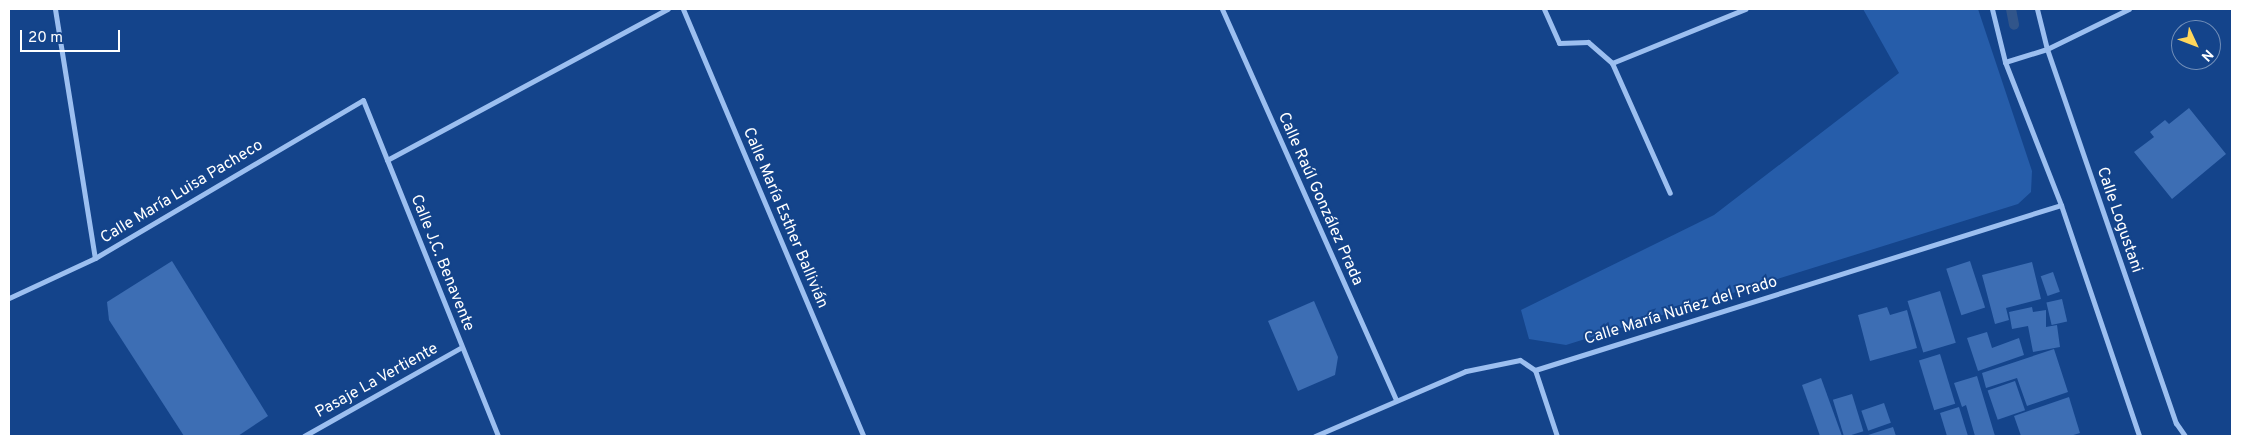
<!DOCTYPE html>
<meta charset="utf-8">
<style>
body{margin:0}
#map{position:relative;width:2241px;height:445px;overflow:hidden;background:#14448b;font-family:Overpass,sans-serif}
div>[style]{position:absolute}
.green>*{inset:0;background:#265daa}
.stream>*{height:10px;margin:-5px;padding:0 5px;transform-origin:5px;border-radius:5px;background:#31558a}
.building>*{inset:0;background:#3d6eb4;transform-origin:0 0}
.street>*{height:5px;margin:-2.5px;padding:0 2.5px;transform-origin:2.5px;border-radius:2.5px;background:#9cbff0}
span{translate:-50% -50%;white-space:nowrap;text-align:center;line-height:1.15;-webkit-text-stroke:4px #14448b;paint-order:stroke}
.street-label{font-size:16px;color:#fff}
.frame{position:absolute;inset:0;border:10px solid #fff;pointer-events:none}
.north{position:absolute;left:2171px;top:20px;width:50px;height:50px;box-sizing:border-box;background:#14448b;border:1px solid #728fb9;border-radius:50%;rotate:133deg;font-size:14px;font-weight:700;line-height:20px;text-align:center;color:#fff}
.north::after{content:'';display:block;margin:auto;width:18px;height:22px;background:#ffd65b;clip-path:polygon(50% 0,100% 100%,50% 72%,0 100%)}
.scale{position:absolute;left:20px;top:30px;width:100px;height:22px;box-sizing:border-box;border:2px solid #fff;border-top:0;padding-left:6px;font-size:15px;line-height:18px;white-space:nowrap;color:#fff;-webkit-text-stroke:4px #14448b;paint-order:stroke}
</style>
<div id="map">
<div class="green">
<div style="clip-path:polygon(1863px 9px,1978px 9px,2032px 171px,2031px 192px,2018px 204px,1566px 345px,1529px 339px,1521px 310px,1714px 215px,1899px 73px)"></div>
</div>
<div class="stream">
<div style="left:2011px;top:9px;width:16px;rotate:79deg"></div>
</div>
<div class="building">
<div style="clip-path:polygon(2189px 108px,2226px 154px,2172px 199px,2134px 152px,2154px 137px,2150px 132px,2165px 120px,2169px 124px)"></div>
<div style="clip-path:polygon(172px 261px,268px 416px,238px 436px,184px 436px,109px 320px,107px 302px)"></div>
<div style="left:1970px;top:261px;width:49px;height:25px;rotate:72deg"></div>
<div style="clip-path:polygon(2032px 262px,2041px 299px,2006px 308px,2009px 320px,1995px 324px,1982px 275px)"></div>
<div style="left:2053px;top:272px;width:21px;height:13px;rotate:71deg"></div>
<div style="left:1940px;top:291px;width:54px;height:34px;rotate:73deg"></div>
<div style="left:2062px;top:299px;width:23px;height:16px;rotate:77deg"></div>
<div style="clip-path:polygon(1314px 301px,1338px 357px,1335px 375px,1298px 391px,1268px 321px)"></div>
<div style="clip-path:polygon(1887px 307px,1890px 315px,1907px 310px,1917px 348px,1870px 361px,1858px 315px)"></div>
<div style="clip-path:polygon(2032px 307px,2033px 312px,2046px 310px,2046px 327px,2057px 325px,2060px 347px,2033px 352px,2028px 326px,2012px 329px,2009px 312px)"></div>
<div style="clip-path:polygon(1987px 332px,1992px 348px,2019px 338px,2024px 355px,1978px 371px,1967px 338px)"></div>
<div style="clip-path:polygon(2054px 349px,2068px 392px,2027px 406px,2017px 378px,1986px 388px,1982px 373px)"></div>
<div style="left:1940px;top:354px;width:52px;height:22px;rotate:73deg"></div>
<div style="clip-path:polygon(1977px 376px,1995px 436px,1975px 436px,1966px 405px,1962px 407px,1954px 383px)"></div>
<div style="clip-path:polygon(1821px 378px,1842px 436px,1820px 436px,1802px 385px)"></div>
<div style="left:2015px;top:381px;width:31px;height:29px;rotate:71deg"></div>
<div style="left:1852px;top:394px;width:39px;height:20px;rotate:73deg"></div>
<div style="clip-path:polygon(2069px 397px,2080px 433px,2070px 436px,2021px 436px,2014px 416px)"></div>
<div style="left:1884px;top:403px;width:21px;height:24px;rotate:71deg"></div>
<div style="clip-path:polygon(1959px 407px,1968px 436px,1947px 436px,1940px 413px)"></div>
<div style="clip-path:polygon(1893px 427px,1896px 436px,1865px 436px)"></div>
</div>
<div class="street">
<div style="left:55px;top:9px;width:252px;rotate:80.9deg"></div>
<div style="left:683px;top:9px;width:463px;rotate:67.1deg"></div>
<div style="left:1222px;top:9px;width:427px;rotate:66deg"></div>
<div style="left:1544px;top:9px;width:37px;rotate:66deg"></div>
<div style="left:1559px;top:43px;width:29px;rotate:-2deg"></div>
<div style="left:1588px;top:42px;width:32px;rotate:41deg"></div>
<div style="left:1612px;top:63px;width:142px;rotate:66deg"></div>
<div style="left:1992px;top:9px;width:55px;rotate:76.2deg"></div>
<div style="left:2005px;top:62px;width:154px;rotate:68.6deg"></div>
<div style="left:2061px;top:205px;width:244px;rotate:71.3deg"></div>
<div style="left:2037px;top:9px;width:41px;rotate:76deg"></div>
<div style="left:2047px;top:49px;width:396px;rotate:71deg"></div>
<div style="left:2176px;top:423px;width:16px;rotate:55deg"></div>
<div style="left:2005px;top:62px;width:44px;rotate:-17.2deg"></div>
<div style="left:2047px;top:49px;width:91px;rotate:-26deg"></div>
<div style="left:1612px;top:63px;width:144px;rotate:-22.1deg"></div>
<div style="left:387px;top:160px;width:319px;rotate:-28.3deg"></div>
<div style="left:9px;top:298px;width:95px;rotate:-24.9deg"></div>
<div style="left:95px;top:258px;width:311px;rotate:-30.5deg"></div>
<div style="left:363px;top:100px;width:362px;rotate:68.1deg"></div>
<div style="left:1535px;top:370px;width:551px;rotate:-17.42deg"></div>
<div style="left:1535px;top:370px;width:70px;rotate:71.6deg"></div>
<div style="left:304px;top:436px;width:181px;rotate:-29.4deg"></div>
<div style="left:1315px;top:436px;width:164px;rotate:-23.3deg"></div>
<div style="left:1466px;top:371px;width:55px;rotate:-11.5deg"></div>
<div style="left:1520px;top:360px;width:18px;rotate:34deg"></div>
</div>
<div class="street-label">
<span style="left:182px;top:192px;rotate:-31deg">Calle María Luisa Pacheco</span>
<span style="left:1320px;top:199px;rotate:66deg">Calle Raúl González Prada</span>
<span style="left:785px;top:218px;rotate:67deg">Calle María Esther Ballivián</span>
<span style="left:2119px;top:220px;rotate:71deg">Calle Logustani</span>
<span style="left:442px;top:263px;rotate:68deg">Calle J.C. Benavente</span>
<span style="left:1681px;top:311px;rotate:-17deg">Calle María Nuñez del Prado</span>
<span style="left:377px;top:381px;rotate:-29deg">Pasaje La Vertiente</span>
</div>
<div class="frame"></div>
<div class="north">N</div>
<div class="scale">20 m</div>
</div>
